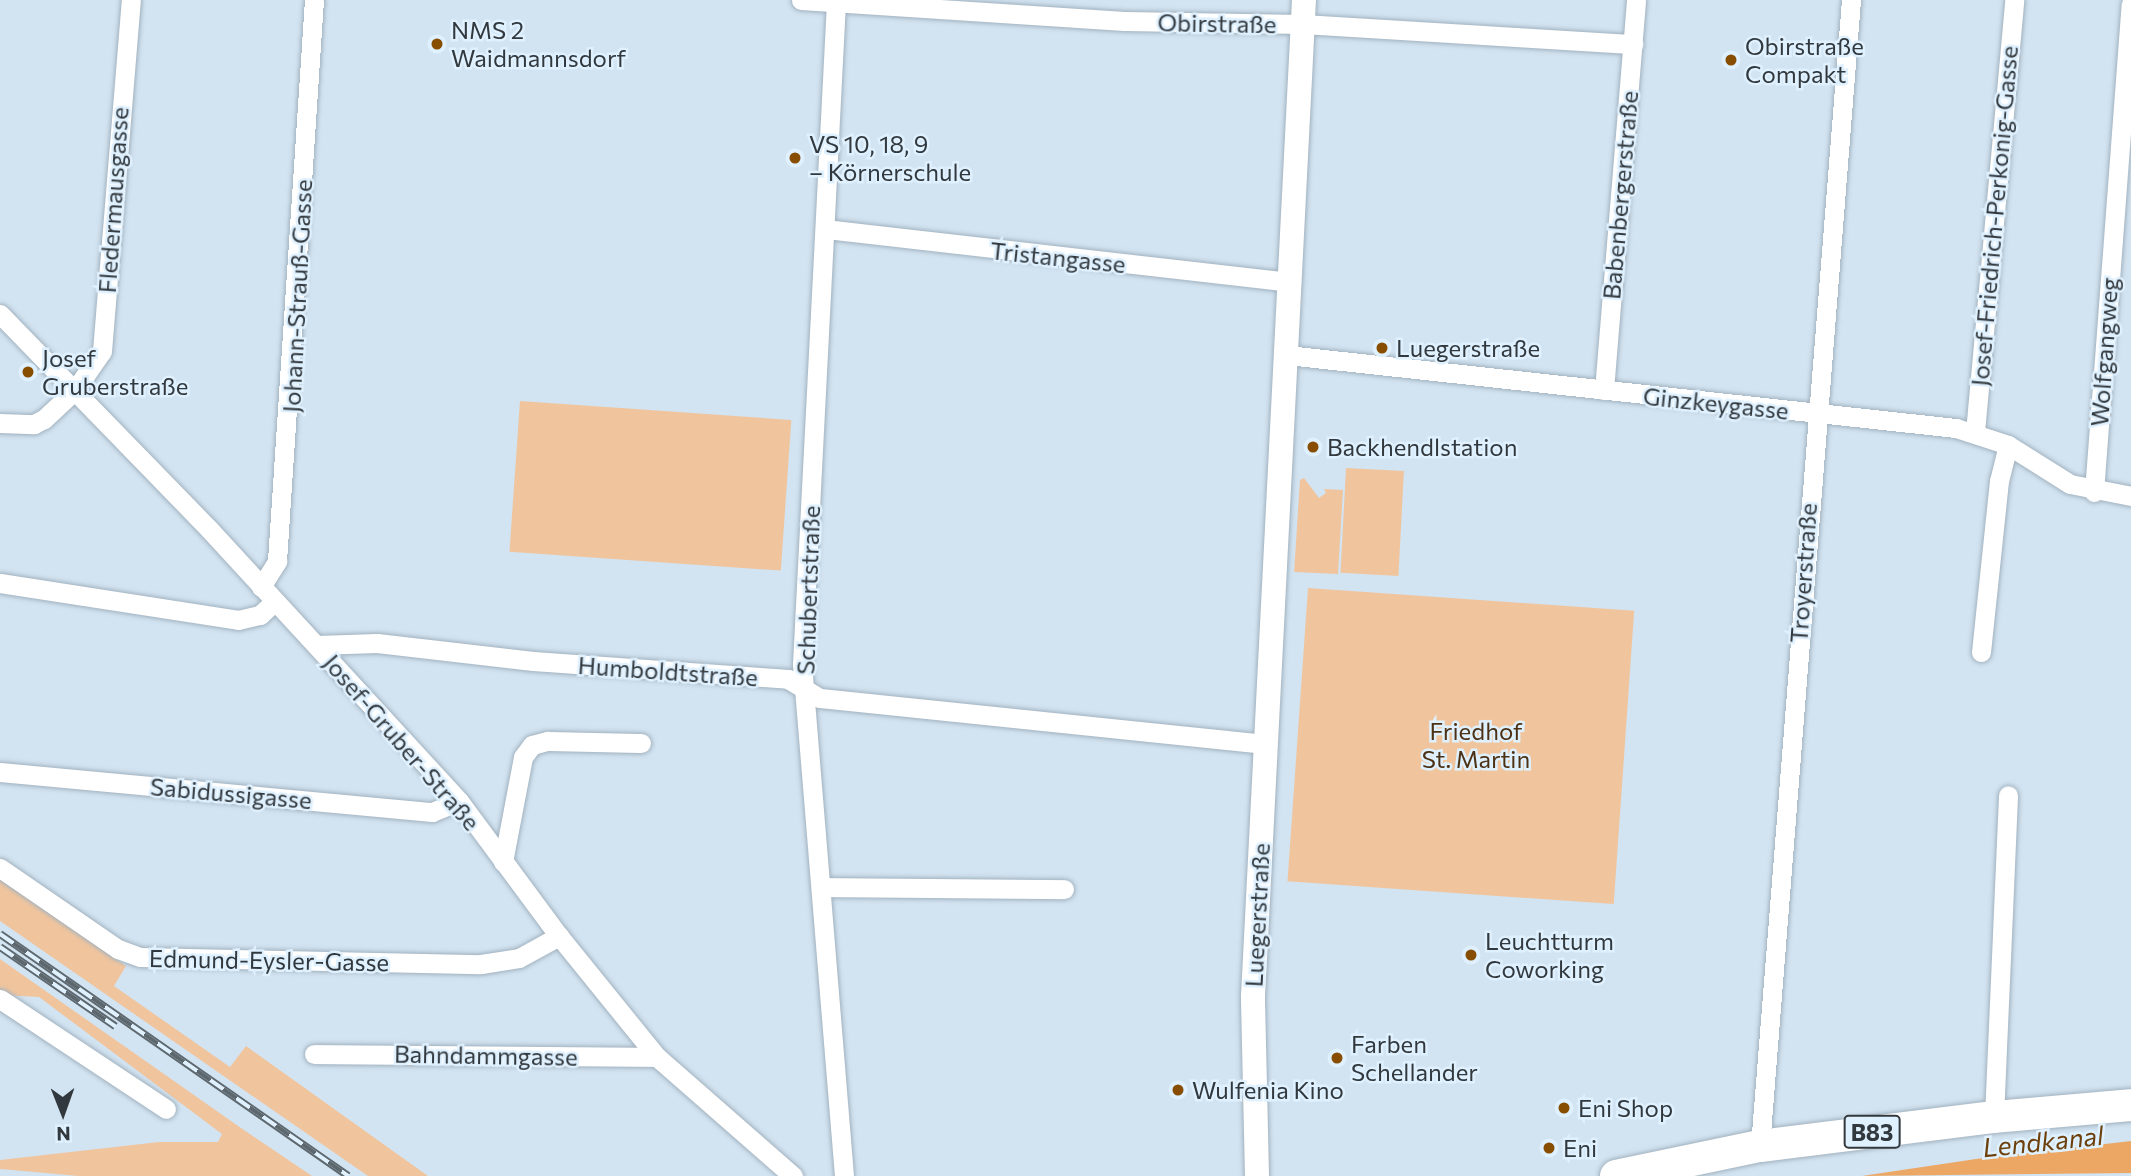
<!DOCTYPE html>
<meta charset="utf-8">
<style>
body{margin:0}
#map{position:relative;width:2131px;height:1176px;overflow:hidden;background:#d2e3f1;font-family:Commissioner,sans-serif}
div>[style]{position:absolute}
.green>*{inset:0;background:#f0c59e;transform-origin:0 0}
.water>*{inset:0;background:#eba763}
.roads{filter:drop-shadow(0 0 2px #a2b2bf) drop-shadow(0 0 2px #a2b2bf)}
.minor>*{height:19px;margin:-9.5px;padding:0 9.5px;transform-origin:9.5px;border-radius:9.5px;background:#fff}
.tertiary>*{height:24px;margin:-12px;padding:0 12px;transform-origin:12px;border-radius:12px;background:#fff}
.primary>*{height:32px;margin:-16px;padding:0 16px;transform-origin:16px;border-radius:16px;background:#fff}
.rail>*{height:8px;margin-top:-4px;transform-origin:0;background:repeating-linear-gradient(90deg,#dff0fe 0 16px,#5d676e 0 32px);box-sizing:border-box;border-block:2px solid #5d676e}
.dots>*{width:19px;height:19px;translate:-50% -50%;box-sizing:border-box;border:4px solid #dff0fe;border-radius:50%}
span{translate:-50% -50%;white-space:nowrap;text-align:center;line-height:1.15;-webkit-text-stroke:5px #dff0fe;paint-order:stroke}
.shield-label span{padding:2px 5px;background:#dff0fe;border:2px solid;border-radius:5px;-webkit-text-stroke-width:0}
.shield-label{font-size:23px;color:#32393e;font-weight:700}
.street-label{font-size:24px;color:#32393e}
.poi-label{font-size:24px;color:#32393e}
.left{translate:0 -50%;text-align:left}
.park-label{font-size:24px;color:#4d3114}
.water-label{font-size:26px;color:#6d400b;font-style:italic}
.north{position:absolute;left:28px;top:1078px;width:70px;height:70px;-webkit-text-stroke:5px #dff0fe;paint-order:stroke;rotate:179deg;font-size:19px;font-weight:700;line-height:28px;text-align:center;color:#32393e}
.north::after{content:'';display:block;margin:auto;width:24px;height:32px;background:#32393e;clip-path:polygon(50% 0,100% 100%,50% 72%,0 100%)}
</style>
<div id="map">
<div class="green">
<div style="left:520px;top:401px;width:272px;height:151px;rotate:4deg"></div>
<div style="left:1346px;top:468px;width:58px;height:105px;rotate:3deg"></div>
<div style="clip-path:polygon(1304px 478px,1319px 498px,1326px 493px,1324px 489px,1343px 490px,1338px 574px,1294px 572px,1300px 480px)"></div>
<div style="left:1308px;top:588px;width:327px;height:294px;rotate:4deg"></div>
<div style="clip-path:polygon(0 878px,126px 966px,114px 986px,230px 1067px,246px 1046px,428px 1176px,368px 1176px,0 921px)"></div>
<div style="clip-path:polygon(0 959px,241px 1128px,312px 1176px,79px 1176px,0 1169px,0 1160px,159px 1142px,218px 1142px,222px 1134px,39px 997px,0 995px)"></div>
</div>
<div class="water">
<div style="clip-path:polygon(2131px 1141px,2131px 1173px,1862px 1176px,1976px 1159px)"></div>
</div>
<div class="roads">
<div class="minor">
<div style="left:801px;top:0;width:324px;rotate:3.7deg"></div>
<div style="left:1124px;top:21px;width:180px;rotate:1deg"></div>
<div style="left:1304px;top:24px;width:330px;rotate:3.5deg"></div>
<div style="left:836px;top:2px;width:663px;rotate:92.94deg"></div>
<div style="left:802px;top:664px;width:514px;rotate:85.31deg"></div>
<div style="left:825px;top:229px;width:469px;rotate:6.5deg"></div>
<div style="left:0;top:314px;width:300px;rotate:45.8deg"></div>
<div style="left:209px;top:529px;width:369px;rotate:47.4deg"></div>
<div style="left:459px;top:801px;width:168px;rotate:53.5deg"></div>
<div style="left:559px;top:936px;width:156px;rotate:51deg"></div>
<div style="left:657px;top:1057px;width:181px;rotate:41.2deg"></div>
<div style="left:1287px;top:355px;width:673px;rotate:6.23deg"></div>
<div style="left:1956px;top:428px;width:55px;rotate:18.1deg"></div>
<div style="left:2008px;top:445px;width:73px;rotate:32.2deg"></div>
<div style="left:2070px;top:484px;width:62px;rotate:11.1deg"></div>
<div style="left:1604px;top:390px;width:391px;rotate:-85.3deg"></div>
<div style="left:0;top:423px;width:34px;rotate:2deg"></div>
<div style="left:34px;top:424px;width:11px;rotate:-27deg"></div>
<div style="left:44px;top:419px;width:42px;rotate:-43.1deg"></div>
<div style="left:75px;top:390px;width:47px;rotate:-55.3deg"></div>
<div style="left:102px;top:351px;width:352px;rotate:-85.3deg"></div>
<div style="left:1975px;top:432px;width:434px;rotate:-84.8deg"></div>
<div style="left:2094px;top:492px;width:489px;rotate:-85.7deg"></div>
<div style="left:0;top:583px;width:241px;rotate:8.8deg"></div>
<div style="left:238px;top:620px;width:23px;rotate:-13deg"></div>
<div style="left:260px;top:615px;width:19px;rotate:-43deg"></div>
<div style="left:261px;top:587px;width:31px;rotate:-58deg"></div>
<div style="left:277px;top:561px;width:562px;rotate:-86.23deg"></div>
<div style="left:316px;top:645px;width:61px;rotate:-1.9deg"></div>
<div style="left:377px;top:643px;width:157px;rotate:6.6deg"></div>
<div style="left:533px;top:661px;width:256px;rotate:4deg"></div>
<div style="left:788px;top:679px;width:37px;rotate:31deg"></div>
<div style="left:820px;top:698px;width:448px;rotate:5.9deg"></div>
<div style="left:1981px;top:652px;width:172px;rotate:-84deg"></div>
<div style="left:1999px;top:481px;width:37px;rotate:-76deg"></div>
<div style="left:0;top:772px;width:434px;rotate:5.3deg"></div>
<div style="left:432px;top:812px;width:29px;rotate:-22deg"></div>
<div style="left:503px;top:862px;width:107px;rotate:-79.2deg"></div>
<div style="left:523px;top:757px;width:15px;rotate:-53deg"></div>
<div style="left:532px;top:745px;width:16px;rotate:-15deg"></div>
<div style="left:547px;top:741px;width:94px;rotate:1.2deg"></div>
<div style="left:0;top:868px;width:143px;rotate:34.5deg"></div>
<div style="left:118px;top:949px;width:23px;rotate:20deg"></div>
<div style="left:140px;top:957px;width:341px;rotate:1.2deg"></div>
<div style="left:481px;top:964px;width:38px;rotate:-9deg"></div>
<div style="left:519px;top:958px;width:46px;rotate:-28.8deg"></div>
<div style="left:823px;top:887px;width:241px;rotate:0.5deg"></div>
<div style="left:0;top:999px;width:199px;rotate:33.5deg"></div>
<div style="left:314px;top:1054px;width:343px;rotate:0.5deg"></div>
<div style="left:1994px;top:1117px;width:322px;rotate:-87.5deg"></div>
<div style="left:1760px;top:1146px;width:1150px;rotate:-85.46deg"></div>
</div>
<div class="tertiary">
<div style="left:1257px;top:1176px;width:180px;rotate:-91.3deg"></div>
<div style="left:1253px;top:996px;width:997px;rotate:-87.07deg"></div>
</div>
<div class="primary">
<div style="left:1616px;top:1176px;width:147px;rotate:-11.8deg"></div>
<div style="left:1760px;top:1146px;width:236px;rotate:-7.1deg"></div>
<div style="left:1994px;top:1117px;width:138px;rotate:-5deg"></div>
</div>
</div>
<div class="rail">
<div style="left:0;top:934px;width:424px;rotate:34.8deg"></div>
<div style="left:0;top:947px;width:140px;rotate:34.5deg"></div>
</div>
<div class="dots">
<div style="left:437px;top:44px;background:#874e01"></div>
<div style="left:1731px;top:60px;background:#874e01"></div>
<div style="left:795px;top:158px;background:#874e01"></div>
<div style="left:1382px;top:348px;background:#874e01"></div>
<div style="left:28px;top:372px;background:#874e01"></div>
<div style="left:1313px;top:447px;background:#874e01"></div>
<div style="left:1471px;top:955px;background:#874e01"></div>
<div style="left:1337px;top:1058px;background:#874e01"></div>
<div style="left:1178px;top:1090px;background:#874e01"></div>
<div style="left:1564px;top:1108px;background:#874e01"></div>
<div style="left:1549px;top:1148px;background:#874e01"></div>
</div>
<div class="shield-label">
<span style="left:1872px;top:1132px">B83</span>
</div>
<div class="street-label">
<span style="left:1217px;top:23px;rotate:1deg">Obirstraße</span>
<span style="left:1620px;top:195px;rotate:-85deg">Babenbergerstraße</span>
<span style="left:113px;top:200px;rotate:-86deg">Fledermausgasse</span>
<span style="left:1994px;top:216px;rotate:-85deg">Josef-Friedrich-Perkonig-Gasse</span>
<span style="left:1058px;top:257px;rotate:6deg">Tristangasse</span>
<span style="left:297px;top:296px;rotate:-87deg">Johann-Strauß-Gasse</span>
<span style="left:2104px;top:352px;rotate:-86deg">Wolfgangweg</span>
<span style="left:1716px;top:403px;rotate:6deg">Ginzkeygasse</span>
<span style="left:1803px;top:573px;rotate:-86deg">Troyerstraße</span>
<span style="left:808px;top:590px;rotate:-88deg">Schubertstraße</span>
<span style="left:668px;top:671px;rotate:4deg">Humboldtstraße</span>
<span style="left:402px;top:742px;rotate:49deg">Josef-Gruber-Straße</span>
<span style="left:231px;top:793px;rotate:5deg">Sabidussigasse</span>
<span style="left:1257px;top:915px;rotate:-87deg">Luegerstraße</span>
<span style="left:269px;top:960px;rotate:1deg">Edmund-Eysler-Gasse</span>
<span style="left:486px;top:1055px;rotate:1deg">Bahndammgasse</span>
</div>
<div class="poi-label">
<span class="left" style="left:451px;top:44px">NMS 2<br>Waidmannsdorf</span>
<span class="left" style="left:1745px;top:60px">Obirstraße<br>Compakt</span>
<span class="left" style="left:809px;top:158px">VS 10, 18, 9<br>– Körnerschule</span>
<span class="left" style="left:1396px;top:348px">Luegerstraße</span>
<span class="left" style="left:42px;top:372px">Josef<br>Gruberstraße</span>
<span class="left" style="left:1327px;top:447px">Backhendlstation</span>
<span class="left" style="left:1485px;top:955px">Leuchtturm<br>Coworking</span>
<span class="left" style="left:1351px;top:1058px">Farben<br>Schellander</span>
<span class="left" style="left:1192px;top:1090px">Wulfenia Kino</span>
<span class="left" style="left:1578px;top:1108px">Eni Shop</span>
<span class="left" style="left:1563px;top:1148px">Eni</span>
</div>
<div class="park-label">
<span style="left:1476px;top:745px">Friedhof<br>St. Martin</span>
</div>
<div class="water-label">
<span style="left:2043px;top:1141px;rotate:-6deg">Lendkanal</span>
</div>
<div class="north">N</div>
</div>
